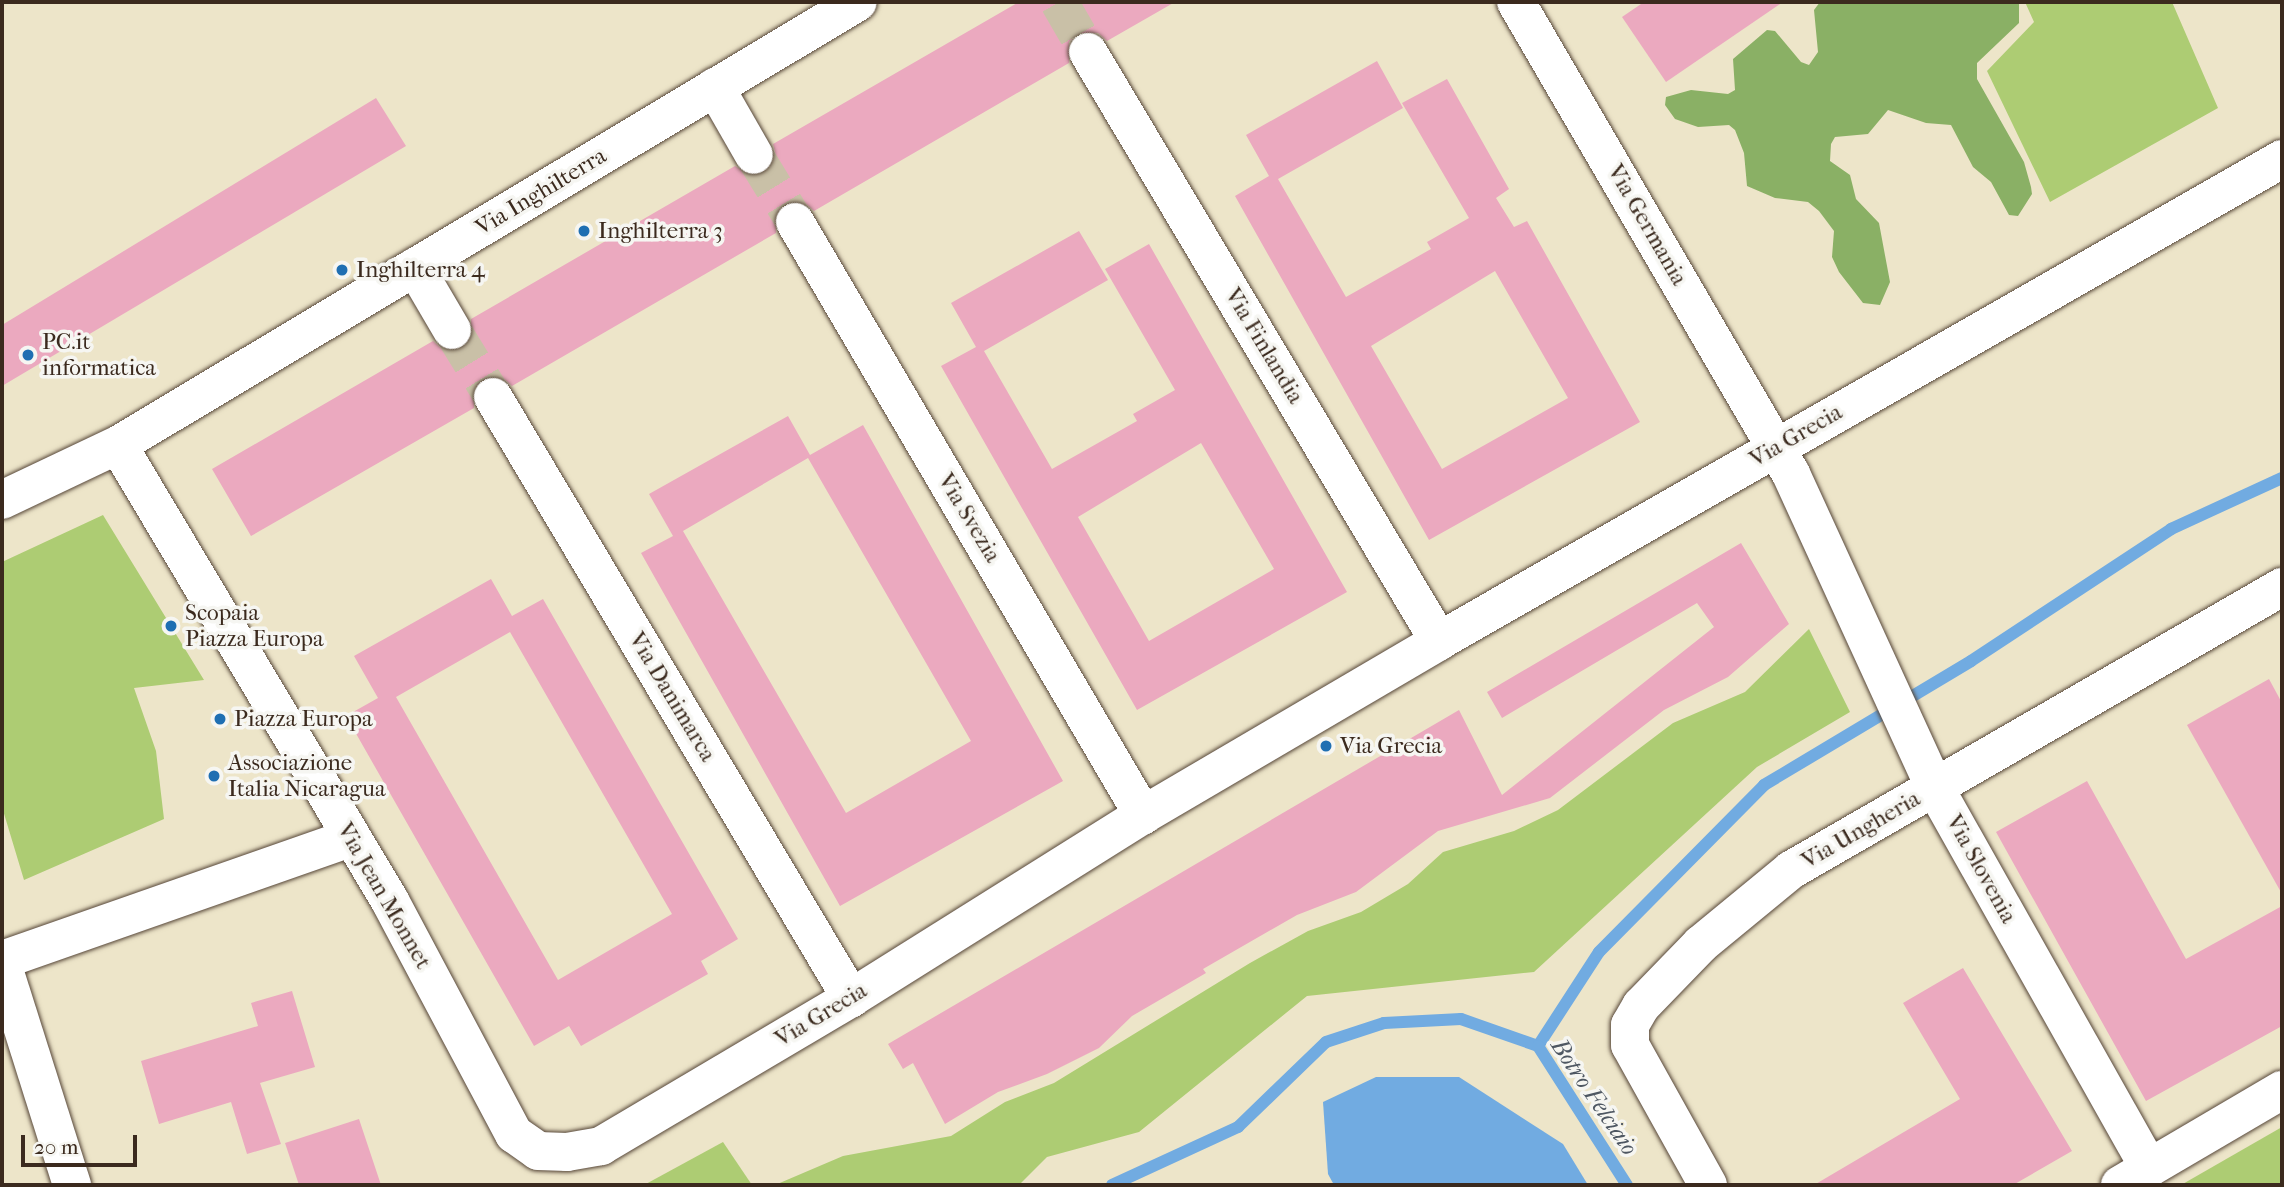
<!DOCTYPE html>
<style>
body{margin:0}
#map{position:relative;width:2284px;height:1187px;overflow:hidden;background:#ede5c9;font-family:"IM FELL French Canon",serif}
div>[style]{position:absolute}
.green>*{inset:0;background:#adcc73}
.forest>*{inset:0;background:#8ab065}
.water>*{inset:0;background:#71abe1}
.stream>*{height:12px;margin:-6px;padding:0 6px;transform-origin:6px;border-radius:6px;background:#71abe1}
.building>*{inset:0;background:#eba9bf}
.minor-tunnel>*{height:38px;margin-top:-19px;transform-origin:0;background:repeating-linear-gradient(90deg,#c9c0a7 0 38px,transparent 0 57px)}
.roads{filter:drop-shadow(0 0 2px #564638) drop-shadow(0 0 2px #564638)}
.minor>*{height:38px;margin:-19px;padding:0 19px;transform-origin:19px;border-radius:19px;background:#fff}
.dots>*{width:19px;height:19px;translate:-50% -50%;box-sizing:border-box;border:4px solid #f6f6f2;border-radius:50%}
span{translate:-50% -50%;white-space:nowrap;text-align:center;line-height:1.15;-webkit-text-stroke:7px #f6f6f2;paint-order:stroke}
.street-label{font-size:23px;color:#3b2a1e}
.poi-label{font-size:23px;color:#3b2a1e}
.left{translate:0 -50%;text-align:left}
.water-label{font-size:24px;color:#4e5762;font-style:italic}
.frame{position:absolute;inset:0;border:4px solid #3b2a1e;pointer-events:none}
.scale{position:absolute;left:21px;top:1135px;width:116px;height:32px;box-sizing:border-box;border:4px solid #3b2a1e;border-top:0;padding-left:9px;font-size:21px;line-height:24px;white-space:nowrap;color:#3b2a1e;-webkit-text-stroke:5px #f6f6f2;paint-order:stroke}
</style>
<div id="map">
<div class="green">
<div style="clip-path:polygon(2025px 2px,2172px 2px,2218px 108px,2050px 202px,1987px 71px,2034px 22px)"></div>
<div style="clip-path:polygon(103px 515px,204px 680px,134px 688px,156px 751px,164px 819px,24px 880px,2px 807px,2px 562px)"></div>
<div style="clip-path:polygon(1809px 629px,1850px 712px,1757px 767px,1534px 972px,1307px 996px,1139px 1132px,1047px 1157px,1019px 1185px,775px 1185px,843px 1156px,951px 1136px,1005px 1102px,1054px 1083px,1250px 963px,1308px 931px,1361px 912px,1408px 884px,1443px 852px,1514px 831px,1558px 810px,1673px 723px,1745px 692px)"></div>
<div style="clip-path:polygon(2282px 1127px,2282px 1185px,2181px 1185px)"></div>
<div style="clip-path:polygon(723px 1142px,752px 1185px,644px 1185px)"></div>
</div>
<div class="forest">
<div style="clip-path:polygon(1820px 2px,2019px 2px,2019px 23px,1977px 63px,1977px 79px,2024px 162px,2031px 187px,2032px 194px,2018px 216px,2009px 215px,1991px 182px,1973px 167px,1951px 125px,1926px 123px,1888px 110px,1868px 134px,1835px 137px,1831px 144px,1830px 161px,1850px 175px,1856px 199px,1879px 223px,1890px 282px,1880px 305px,1863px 303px,1839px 272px,1832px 257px,1834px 231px,1819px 211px,1808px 202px,1775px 198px,1747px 186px,1744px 153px,1735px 130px,1729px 125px,1698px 127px,1675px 119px,1665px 105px,1666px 97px,1691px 90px,1728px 94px,1735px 90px,1733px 59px,1767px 30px,1775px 31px,1801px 62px,1809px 65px,1818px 52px,1814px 10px)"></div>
</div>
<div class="water">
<div style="clip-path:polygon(1376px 1077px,1459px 1077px,1563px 1144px,1588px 1185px,1334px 1185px,1328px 1174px,1323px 1102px)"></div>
</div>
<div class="stream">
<div style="left:1538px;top:1046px;width:112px;rotate:-57deg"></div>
<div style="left:1599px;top:952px;width:235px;rotate:-45.3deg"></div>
<div style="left:1764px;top:785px;width:241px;rotate:-30.9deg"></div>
<div style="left:1971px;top:661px;width:240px;rotate:-33.4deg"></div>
<div style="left:2171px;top:529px;width:122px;rotate:-24.7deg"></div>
<div style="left:1112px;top:1185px;width:139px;rotate:-24.7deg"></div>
<div style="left:1238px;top:1127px;width:122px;rotate:-44deg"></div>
<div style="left:1326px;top:1042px;width:61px;rotate:-18.1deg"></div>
<div style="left:1384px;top:1023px;width:77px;rotate:-3deg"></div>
<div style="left:1461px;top:1019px;width:82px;rotate:19.3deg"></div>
<div style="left:1538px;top:1046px;width:165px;rotate:57.4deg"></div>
</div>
<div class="building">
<div style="clip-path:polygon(1019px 2px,1175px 2px,1107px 41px,1098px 33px,1077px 33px,1069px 42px,1069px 63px,814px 211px,805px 203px,785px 203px,776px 212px,776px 233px,512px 386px,503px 378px,482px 378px,474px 387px,474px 408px,251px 536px,212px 469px,433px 341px,442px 349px,462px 349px,471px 340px,471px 319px,735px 166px,753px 177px,765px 174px,776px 156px,773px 144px)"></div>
<div style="clip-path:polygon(1644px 2px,1783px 2px,1666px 82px,1622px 17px)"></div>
<div style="clip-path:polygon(evenodd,1377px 61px,1403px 108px,1278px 179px,1346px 297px,1431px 249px,1427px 242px,1469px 218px,1402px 103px,1447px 79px,1509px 189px,1496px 198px,1514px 227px,1527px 221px,1640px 422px,1429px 540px,1235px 196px,1269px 176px,1246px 135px,1377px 61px,1495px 271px,1568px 398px,1442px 469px,1371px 346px,1495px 271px)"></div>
<div style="clip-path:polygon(376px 98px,406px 146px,2px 386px,2px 325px)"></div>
<div style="clip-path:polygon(evenodd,1079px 231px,1108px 280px,984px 351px,1052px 469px,1137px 421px,1133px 414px,1175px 390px,1105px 269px,1149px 244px,1347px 592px,1137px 710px,941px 366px,976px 347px,951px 303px,1079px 231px,1201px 443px,1274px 569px,1149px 641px,1078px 517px,1201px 443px)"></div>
<div style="clip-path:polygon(evenodd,788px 416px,810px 455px,863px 425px,1063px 781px,840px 906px,641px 553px,673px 536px,649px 494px,788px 416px,808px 458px,971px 741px,846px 813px,683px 531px,808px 458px)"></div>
<div style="clip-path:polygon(1741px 543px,1789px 624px,1728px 677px,1664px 710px,1550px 798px,1438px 831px,1356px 892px,1297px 915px,1203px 969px,1206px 973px,1132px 1016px,1099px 1048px,1047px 1074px,998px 1092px,945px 1124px,913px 1063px,903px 1069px,888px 1044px,1459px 710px,1502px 795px,1714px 627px,1697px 603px,1502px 718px,1487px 692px)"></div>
<div style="clip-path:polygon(evenodd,491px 579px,512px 616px,543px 599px,738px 939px,701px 961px,708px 974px,581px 1046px,569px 1026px,534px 1046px,346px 716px,378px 698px,354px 656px,491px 579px,510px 632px,672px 914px,558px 980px,396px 697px,510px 632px)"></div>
<div style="clip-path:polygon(2269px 679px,2282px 703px,2282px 894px,2187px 725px)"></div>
<div style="clip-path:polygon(2087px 781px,2186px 959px,2282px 906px,2282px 1026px,2146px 1101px,1996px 832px)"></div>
<div style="clip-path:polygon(1963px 968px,2072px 1151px,2013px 1185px,1814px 1185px,1960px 1099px,1903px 1003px)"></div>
<div style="clip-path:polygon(292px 991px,315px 1067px,260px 1083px,281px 1144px,247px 1154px,231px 1102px,159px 1124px,141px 1061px,258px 1026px,251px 1003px)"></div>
<div style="clip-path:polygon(359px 1119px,381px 1185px,299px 1185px,285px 1143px)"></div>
</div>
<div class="minor-tunnel">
<div style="left:1059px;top:2px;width:58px;rotate:59.9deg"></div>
<div style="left:754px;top:155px;width:79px;rotate:58.5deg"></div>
<div style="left:452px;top:330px;width:79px;rotate:58.5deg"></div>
</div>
<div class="roads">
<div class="minor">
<div style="left:1516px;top:2px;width:546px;rotate:59.77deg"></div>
<div style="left:1791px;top:474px;width:345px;rotate:65.4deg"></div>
<div style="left:1935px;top:788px;width:436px;rotate:60.6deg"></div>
<div style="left:1088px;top:52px;width:686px;rotate:59.21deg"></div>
<div style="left:715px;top:87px;width:78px;rotate:60.2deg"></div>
<div style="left:795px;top:222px;width:688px;rotate:59.59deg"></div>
<div style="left:415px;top:267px;width:73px;rotate:59.6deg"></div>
<div style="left:493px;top:397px;width:700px;rotate:59.22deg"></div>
<div style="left:118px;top:445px;width:531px;rotate:59.18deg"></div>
<div style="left:390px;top:901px;width:264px;rotate:62deg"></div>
<div style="left:514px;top:1134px;width:29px;rotate:35deg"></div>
<div style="left:538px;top:1151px;width:29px;rotate:2deg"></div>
<div style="left:567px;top:1152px;width:35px;rotate:-10deg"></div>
<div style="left:601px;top:1146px;width:291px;rotate:-30.6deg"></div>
<div style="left:851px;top:998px;width:345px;rotate:-32.1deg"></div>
<div style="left:1143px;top:815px;width:343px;rotate:-30.4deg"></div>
<div style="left:1439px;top:641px;width:971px;rotate:-29.76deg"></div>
<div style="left:2px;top:500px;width:128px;rotate:-25.4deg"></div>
<div style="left:118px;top:445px;width:862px;rotate:-30.91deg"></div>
<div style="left:2px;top:960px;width:370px;rotate:-19.3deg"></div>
<div style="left:2px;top:963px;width:233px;rotate:72.5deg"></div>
<div style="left:1708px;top:1185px;width:160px;rotate:-119.1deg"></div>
<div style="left:1630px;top:1045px;width:20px;rotate:-90deg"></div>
<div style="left:1630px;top:1025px;width:22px;rotate:-60deg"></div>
<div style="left:1641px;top:1006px;width:86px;rotate:-45.9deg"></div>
<div style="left:1701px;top:944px;width:117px;rotate:-39.4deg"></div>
<div style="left:1791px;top:870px;width:567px;rotate:-29.96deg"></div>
<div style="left:2120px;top:1185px;width:188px;rotate:-30.4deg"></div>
</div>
</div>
<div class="dots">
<div style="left:584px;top:231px;background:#1f6fb2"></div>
<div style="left:342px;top:270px;background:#1f6fb2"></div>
<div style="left:28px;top:355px;background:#1f6fb2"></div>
<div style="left:171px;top:626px;background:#1f6fb2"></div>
<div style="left:220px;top:719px;background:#1f6fb2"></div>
<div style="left:1326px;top:746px;background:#1f6fb2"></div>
<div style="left:214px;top:776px;background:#1f6fb2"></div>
</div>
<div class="street-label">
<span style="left:541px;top:192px;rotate:-31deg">Via Inghilterra</span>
<span style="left:1647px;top:225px;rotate:60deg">Via Germania</span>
<span style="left:1264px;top:346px;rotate:59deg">Via Finlandia</span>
<span style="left:1796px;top:436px;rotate:-30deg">Via Grecia</span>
<span style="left:969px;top:518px;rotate:59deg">Via Svezia</span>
<span style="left:672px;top:697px;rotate:59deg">Via Danimarca</span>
<span style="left:1861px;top:830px;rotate:-30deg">Via Ungheria</span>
<span style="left:1981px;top:869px;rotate:61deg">Via Slovenia</span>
<span style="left:384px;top:896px;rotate:60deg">Via Jean Monnet</span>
<span style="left:821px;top:1015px;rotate:-31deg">Via Grecia</span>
</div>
<div class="poi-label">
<span class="left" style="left:598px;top:231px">Inghilterra 3</span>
<span class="left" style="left:356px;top:270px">Inghilterra 4</span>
<span class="left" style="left:42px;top:355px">PC.it<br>informatica</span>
<span class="left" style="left:185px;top:626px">Scopaia<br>Piazza Europa</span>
<span class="left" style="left:234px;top:719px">Piazza Europa</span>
<span class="left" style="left:1340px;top:746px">Via Grecia</span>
<span class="left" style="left:228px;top:776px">Associazione<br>Italia Nicaragua</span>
</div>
<div class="water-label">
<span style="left:1594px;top:1097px;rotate:56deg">Botro Felciaio</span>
</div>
<div class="frame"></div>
<div class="scale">20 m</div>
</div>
